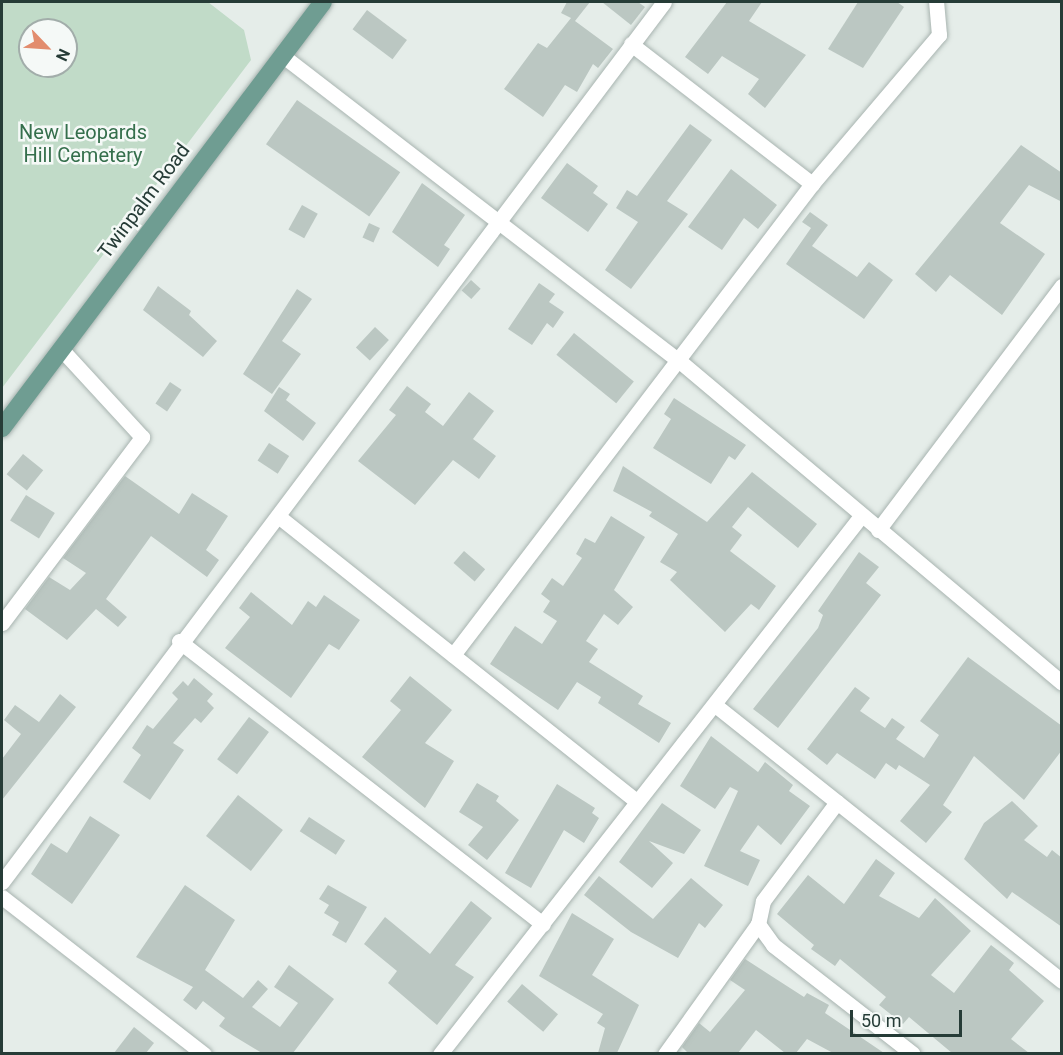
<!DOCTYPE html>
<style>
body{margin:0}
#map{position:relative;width:1063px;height:1055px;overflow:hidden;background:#e5ede9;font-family:Roboto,sans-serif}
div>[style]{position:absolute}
.green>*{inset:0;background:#c1dbc8}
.building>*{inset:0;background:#bbc7c2;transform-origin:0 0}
.roads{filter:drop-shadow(0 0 2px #a8b4b0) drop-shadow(0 0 2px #a8b4b0)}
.minor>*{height:15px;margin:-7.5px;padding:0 7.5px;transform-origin:7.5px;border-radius:7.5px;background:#fff}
.major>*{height:18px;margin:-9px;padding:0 9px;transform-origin:9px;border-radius:9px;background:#6f9d92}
span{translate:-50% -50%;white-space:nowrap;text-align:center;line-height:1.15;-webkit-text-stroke:5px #f5f9f7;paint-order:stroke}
.park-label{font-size:20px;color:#356f4c}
.street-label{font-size:20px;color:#263c37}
.frame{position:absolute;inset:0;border:3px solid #263c37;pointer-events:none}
.north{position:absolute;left:18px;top:18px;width:60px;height:60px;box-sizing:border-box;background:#f5f9f7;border:2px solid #a2adaa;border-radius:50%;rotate:115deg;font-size:16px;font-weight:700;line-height:24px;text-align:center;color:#263c37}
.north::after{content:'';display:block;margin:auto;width:21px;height:27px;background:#e28c6d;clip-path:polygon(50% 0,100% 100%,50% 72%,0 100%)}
.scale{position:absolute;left:850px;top:1010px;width:112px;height:27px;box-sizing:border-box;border:3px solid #263c37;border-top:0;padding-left:8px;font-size:18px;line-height:21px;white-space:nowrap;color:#263c37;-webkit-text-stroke:4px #f5f9f7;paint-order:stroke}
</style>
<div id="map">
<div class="green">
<div style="clip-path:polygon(evenodd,2px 2px,208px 2px,244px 30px,251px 60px,2px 388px,2px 2px,30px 30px,66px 30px,66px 66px,30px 66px,30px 30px)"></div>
</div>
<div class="building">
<div style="clip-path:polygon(567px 2px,590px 2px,575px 21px,613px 49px,598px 68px,593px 64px,577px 92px,565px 85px,543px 117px,504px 89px,538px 43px,547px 48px,571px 18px,561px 13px)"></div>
<div style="clip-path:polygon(602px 2px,638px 2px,645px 7px,631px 25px)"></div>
<div style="clip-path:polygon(727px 2px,762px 2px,749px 21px,806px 55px,765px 108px,748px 94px,759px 79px,722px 56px,708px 74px,685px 57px)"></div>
<div style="clip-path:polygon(858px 2px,897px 2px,904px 7px,863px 68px,828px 49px)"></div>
<div style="left:367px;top:10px;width:50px;height:24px;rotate:37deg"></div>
<div style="left:297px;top:100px;width:126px;height:54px;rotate:35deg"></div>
<div style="clip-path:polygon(690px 124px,712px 140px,667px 201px,688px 214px,631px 289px,605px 270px,638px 222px,616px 208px,627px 190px,637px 196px)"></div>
<div style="clip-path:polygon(1021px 145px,1062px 173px,1062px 202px,1029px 185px,1000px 223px,1045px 254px,1002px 315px,950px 275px,936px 292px,915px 274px)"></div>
<div style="clip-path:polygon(567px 163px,598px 186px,593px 193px,608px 204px,588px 232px,541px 198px)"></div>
<div style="clip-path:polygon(731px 169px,777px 205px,758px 229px,744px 218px,722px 250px,688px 227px)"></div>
<div style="clip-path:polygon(422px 183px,465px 215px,444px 245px,450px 249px,438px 267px,392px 232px)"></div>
<div style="left:302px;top:205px;width:18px;height:28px;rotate:29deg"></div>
<div style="clip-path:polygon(810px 212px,828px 225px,812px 246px,857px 277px,869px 262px,893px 280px,864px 319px,786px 264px,811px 228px,802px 222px)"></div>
<div style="left:369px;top:223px;width:12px;height:16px;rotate:24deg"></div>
<div style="left:471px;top:280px;width:13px;height:14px;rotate:42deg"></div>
<div style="clip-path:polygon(539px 283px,555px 294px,549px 302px,564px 312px,553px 328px,547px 323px,532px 345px,508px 329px)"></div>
<div style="clip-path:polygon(158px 286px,191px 311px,189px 315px,217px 341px,203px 357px,143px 310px)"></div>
<div style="clip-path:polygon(297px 289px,312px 299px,282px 341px,301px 354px,272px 394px,243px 374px)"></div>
<div style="left:375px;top:327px;width:19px;height:28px;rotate:43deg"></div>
<div style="left:574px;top:333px;width:77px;height:28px;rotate:39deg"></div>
<div style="left:170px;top:382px;width:14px;height:26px;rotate:34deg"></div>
<div style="clip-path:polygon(407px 386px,431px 404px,425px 412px,443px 426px,469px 392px,494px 411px,473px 439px,496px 456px,479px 479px,453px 460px,415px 505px,358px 461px,396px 415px,389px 410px)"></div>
<div style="clip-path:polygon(279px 387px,290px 394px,286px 400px,316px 423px,303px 441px,264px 411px)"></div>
<div style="clip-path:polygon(674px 398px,746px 445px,735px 460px,729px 456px,711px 484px,653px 448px,671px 419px,664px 414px)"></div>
<div style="left:269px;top:443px;width:24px;height:21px;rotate:33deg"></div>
<div style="left:23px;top:454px;width:26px;height:26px;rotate:39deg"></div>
<div style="clip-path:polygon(623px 466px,707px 522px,752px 472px,817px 524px,798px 548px,748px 507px,732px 527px,742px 535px,730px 551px,776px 586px,759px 610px,751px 604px,725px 632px,670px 580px,677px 572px,660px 562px,678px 534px,649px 516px,652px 512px,613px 491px)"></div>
<div style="clip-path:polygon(125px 476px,179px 514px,192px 493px,228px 516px,206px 550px,219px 560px,207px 577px,151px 536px,106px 599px,127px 617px,118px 627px,96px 609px,67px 640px,25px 609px,49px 577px,70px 590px,86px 573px,63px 558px)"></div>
<div style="left:26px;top:495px;width:34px;height:30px;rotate:32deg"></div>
<div style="clip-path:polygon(611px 516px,645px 537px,614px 590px,633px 607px,618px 625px,604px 614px,586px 641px,598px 649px,589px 662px,643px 696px,638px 704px,671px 723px,659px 743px,598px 703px,601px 697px,577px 682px,558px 710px,490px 664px,515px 626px,542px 644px,557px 621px,543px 612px,550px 601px,541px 594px,552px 578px,563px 586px,582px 558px,576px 554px,585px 538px,595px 543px)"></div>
<div style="left:464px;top:551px;width:28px;height:16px;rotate:41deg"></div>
<div style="clip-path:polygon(859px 552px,879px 567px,866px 583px,881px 595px,778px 728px,753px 709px,818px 628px,823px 615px,818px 611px)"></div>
<div style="clip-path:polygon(251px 592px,292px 625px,308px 601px,316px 607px,324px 595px,360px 620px,339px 650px,329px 644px,291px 698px,225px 648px,250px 617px,239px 608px)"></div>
<div style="clip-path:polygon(968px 657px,1062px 726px,1062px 750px,1024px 800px,974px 756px,943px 805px,952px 812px,926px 843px,900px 821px,930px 785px,899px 765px,896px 770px,886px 763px,875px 779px,837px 753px,827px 765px,807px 749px,855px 687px,870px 698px,860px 711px,885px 728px,892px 718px,905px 727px,896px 739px,924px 758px,939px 735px,920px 721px)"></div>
<div style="clip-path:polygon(410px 676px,452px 710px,425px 743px,454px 761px,425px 808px,362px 757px,401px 710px,390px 701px)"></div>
<div style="clip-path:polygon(194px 678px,213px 694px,207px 701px,214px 708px,201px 723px,195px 718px,173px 743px,184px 750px,150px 800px,123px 782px,141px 755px,132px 748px,147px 725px,153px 729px,178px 699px,172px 693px,183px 681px,188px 686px)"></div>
<div style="clip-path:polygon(60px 694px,76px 707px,2px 800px,2px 759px,21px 734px,4px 720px,15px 705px,39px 722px)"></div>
<div style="left:249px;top:717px;width:25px;height:53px;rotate:37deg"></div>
<div style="clip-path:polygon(711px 736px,758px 772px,765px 762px,793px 785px,789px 791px,810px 806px,781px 845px,758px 825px,740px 851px,760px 860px,748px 886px,704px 866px,738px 791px,730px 787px,715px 809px,680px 786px)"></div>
<div style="clip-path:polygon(477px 783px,499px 796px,496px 801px,519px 820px,487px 860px,468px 845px,483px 827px,459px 812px)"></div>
<div style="clip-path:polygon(557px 784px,595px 808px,592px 813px,599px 818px,584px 843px,564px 830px,531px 888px,505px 873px)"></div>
<div style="left:238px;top:795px;width:57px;height:52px;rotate:38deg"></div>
<div style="clip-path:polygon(1012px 801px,1038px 826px,1024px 840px,1047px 857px,1052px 850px,1062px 858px,1062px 927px,1012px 892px,1007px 899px,964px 859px,984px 823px)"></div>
<div style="clip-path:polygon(662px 803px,701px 830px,684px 854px,649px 841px,673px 863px,652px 888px,619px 862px)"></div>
<div style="clip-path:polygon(90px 816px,120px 835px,72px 904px,31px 874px,51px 843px,67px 853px)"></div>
<div style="left:309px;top:817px;width:43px;height:17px;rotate:33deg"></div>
<div style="clip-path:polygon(876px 859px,895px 873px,879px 896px,919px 918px,935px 898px,971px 931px,931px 975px,954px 993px,991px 945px,1014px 963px,1009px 970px,1044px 1001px,1011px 1039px,1029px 1053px,952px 1053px,909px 1017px,903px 1024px,879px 1005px,886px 997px,840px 959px,835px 966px,811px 949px,814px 945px,777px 914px,808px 875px,844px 904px)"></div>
<div style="clip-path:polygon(599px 876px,653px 919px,691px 878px,723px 905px,705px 928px,699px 923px,678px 958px,631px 932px,584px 895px)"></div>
<div style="clip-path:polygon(185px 885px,235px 920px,205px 970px,243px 998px,258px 980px,268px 989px,252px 1007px,280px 1027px,298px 1003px,274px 987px,289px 965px,334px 999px,293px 1053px,262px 1053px,232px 1035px,219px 1026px,225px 1018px,203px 1001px,196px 1010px,183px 1000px,193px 987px,136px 957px)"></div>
<div style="clip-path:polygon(328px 885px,367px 907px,346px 943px,332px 935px,339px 922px,324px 913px,329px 905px,319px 899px)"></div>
<div style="clip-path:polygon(471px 901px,492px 918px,455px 965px,474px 977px,437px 1025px,388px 983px,397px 971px,364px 944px,385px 917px,430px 954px)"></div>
<div style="clip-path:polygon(572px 913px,614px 939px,592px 975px,639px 1005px,617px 1053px,598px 1053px,605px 1028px,597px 1023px,603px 1014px,539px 976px)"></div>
<div style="clip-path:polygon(745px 959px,804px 997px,807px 993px,829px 1005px,825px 1013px,884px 1053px,833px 1053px,807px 1039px,796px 1053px,785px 1053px,756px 1030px,738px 1053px,688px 1053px,682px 1047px,699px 1023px,710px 1032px,745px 990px,730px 980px)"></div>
<div style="left:522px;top:984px;width:47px;height:23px;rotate:40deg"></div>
<div style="clip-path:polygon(134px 1027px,154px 1043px,146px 1053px,114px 1053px)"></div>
</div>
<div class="roads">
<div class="minor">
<div style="left:631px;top:44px;width:229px;rotate:37.7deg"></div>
<div style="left:283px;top:56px;width:497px;rotate:37.6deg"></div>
<div style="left:677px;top:359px;width:503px;rotate:40.08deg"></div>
<div style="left:278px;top:516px;width:458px;rotate:38.5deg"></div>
<div style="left:878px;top:530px;width:306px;rotate:-53deg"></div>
<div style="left:2px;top:623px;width:233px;rotate:-53deg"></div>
<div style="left:142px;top:437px;width:120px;rotate:-132.6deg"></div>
<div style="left:179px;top:641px;width:461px;rotate:37.9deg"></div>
<div style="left:453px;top:655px;width:592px;rotate:-52.69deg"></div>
<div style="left:812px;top:184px;width:196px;rotate:-49.6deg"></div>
<div style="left:939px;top:35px;width:33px;rotate:-95deg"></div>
<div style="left:715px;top:705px;width:443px;rotate:38.5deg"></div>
<div style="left:837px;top:802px;width:124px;rotate:126.8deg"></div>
<div style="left:763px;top:901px;width:24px;rotate:102deg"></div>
<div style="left:758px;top:924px;width:26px;rotate:54deg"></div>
<div style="left:773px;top:945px;width:177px;rotate:37.9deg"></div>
<div style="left:2px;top:882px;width:1101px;rotate:-53.05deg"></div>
<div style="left:2px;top:897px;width:256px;rotate:37.9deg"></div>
<div style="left:440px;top:1054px;width:683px;rotate:-51.96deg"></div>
<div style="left:665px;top:1054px;width:160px;rotate:-54.4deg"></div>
</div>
<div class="major">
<div style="left:2px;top:428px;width:533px;rotate:-53deg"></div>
</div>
</div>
<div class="park-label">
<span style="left:83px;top:144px">New Leopards<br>Hill Cemetery</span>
</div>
<div class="street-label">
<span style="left:144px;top:201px;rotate:-53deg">Twinpalm Road</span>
</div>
<div class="frame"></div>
<div class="north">N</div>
<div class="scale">50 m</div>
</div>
